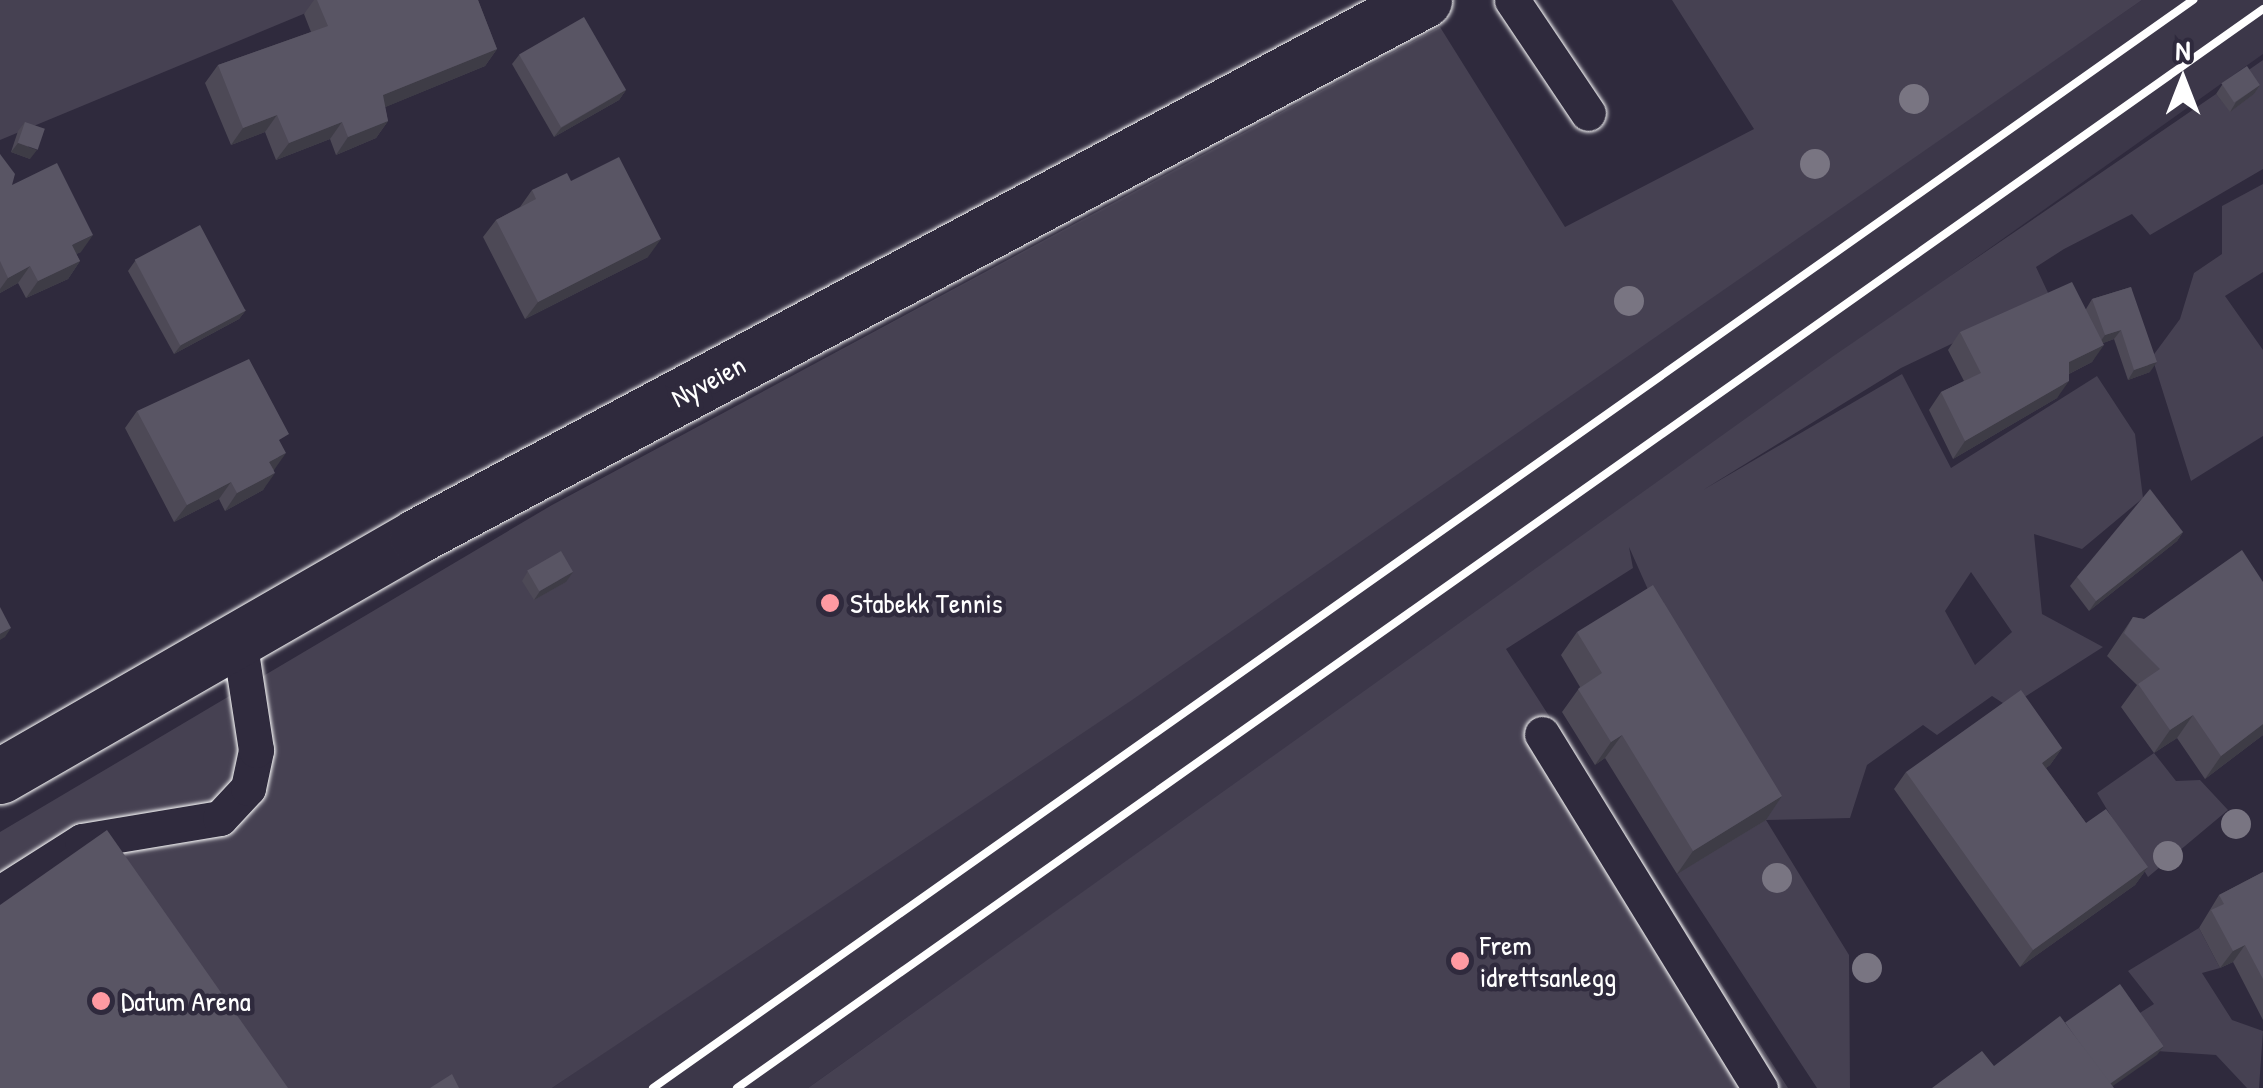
<!DOCTYPE html>
<style>
body{margin:0}
#map{position:relative;width:2263px;height:1088px;overflow:hidden;background:#2f2a3d;font-family:"Patrick Hand",sans-serif}
div>[style]{position:absolute}
.built>*{inset:0;background:#3c3749}
.green>*{inset:0;background:#464152}
.roads{filter:drop-shadow(0 0 2px #fff) drop-shadow(0 0 2px #fff)}
.service>*{height:35px;margin:-17.5px;padding:0 17.5px;transform-origin:17.5px;border-radius:17.5px;background:#2f2a3d}
.minor>*{height:55px;margin:-27.5px;padding:0 27.5px;transform-origin:27.5px;border-radius:27.5px;background:#2f2a3d}
.rail>*{height:8px;margin:-4px;padding:0 4px;transform-origin:4px;border-radius:4px;background:#fff}
.trees>*{width:30px;height:30px;margin:-15px;border-radius:50%;background:#797582}
.wall>*{inset:0;background:#4d4956}
.shaded-wall>*{inset:0;background:#3e3c46}
.building>*{inset:0;background:#595564;transform-origin:0 0}
.dots>*{width:28px;height:28px;translate:-50% -50%;box-sizing:border-box;border:5px solid #2f2a3d;border-radius:50%}
span{translate:-50% -50%;white-space:nowrap;text-align:center;line-height:1.15;-webkit-text-stroke:9px #2f2a3d;paint-order:stroke}
.street-label{font-size:28px;color:#fff}
.poi-label{font-size:28px;color:#fff}
.left{translate:0 -50%;text-align:left}
.north{position:absolute;left:2133px;top:30px;width:100px;height:100px;-webkit-text-stroke:8px #2f2a3d;paint-order:stroke;rotate:0deg;font-size:28px;font-weight:700;line-height:40px;text-align:center;color:#fff}
.north::after{content:'';display:block;margin:auto;width:35px;height:45px;background:#fff;clip-path:polygon(50% 0,100% 100%,50% 72%,0 100%)}
</style>
<div id="map">
<div class="built">
<div style="clip-path:polygon(2142px 0,2263px 0,2263px 54px,808px 1088px,552px 1088px)"></div>
</div>
<div class="green">
<div style="clip-path:polygon(0 0,337px 0,0 140px)"></div>
<div style="clip-path:polygon(1672px 0,2142px 0,1132px 700px,552px 1088px,0 1088px,0 832px,552px 505px,1440px 27px,1565px 227px,1754px 129px)"></div>
<div style="clip-path:polygon(evenodd,2263px 60px,2263px 169px,2150px 235px,2132px 214px,2064px 249px,2036px 267px,2050px 297px,1901px 368px,1703px 490px,1902px 374px,1951px 468px,2097px 376px,2135px 434px,2143px 498px,2082px 549px,2034px 534px,2042px 614px,2103px 647px,2009px 707px,1992px 696px,1937px 735px,1923px 725px,1867px 765px,1850px 818px,1766px 820px,1849px 955px,1850px 1088px,1817px 1088px,1677px 874px,1765px 819px,1698px 702px,1629px 547px,1633px 568px,1506px 649px,1788px 1088px,808px 1088px,1832px 357px,2216px 94px,2230px 111px,2253px 94px,2240px 76px,2263px 60px,1971px 572px,2012px 632px,1975px 665px,1945px 611px,1971px 572px)"></div>
<div style="clip-path:polygon(2263px 184px,2263px 272px,2225px 296px,2263px 350px,2263px 436px,2191px 481px,2152px 357px,2180px 319px,2194px 273px,2222px 254px,2222px 206px)"></div>
<div style="clip-path:polygon(2154px 753px,2176px 781px,2200px 780px,2228px 810px,2148px 877px,2097px 793px)"></div>
<div style="clip-path:polygon(2199px 928px,2220px 968px,2202px 973px,2232px 1020px,2263px 1031px,2259px 1088px,2247px 1088px,2216px 1055px,2156px 1051px,2135px 1016px,2154px 1004px,2128px 971px)"></div>
</div>
<div class="roads">
<div class="service">
<div style="left:1512px;top:0;width:136px;rotate:56.1deg"></div>
<div style="left:1542px;top:734px;width:416px;rotate:58.4deg"></div>
<div style="left:0;top:893px;width:97px;rotate:-32.4deg"></div>
<div style="left:82px;top:841px;width:140px;rotate:-9.5deg"></div>
<div style="left:220px;top:818px;width:41px;rotate:-47deg"></div>
<div style="left:248px;top:788px;width:39px;rotate:-78deg"></div>
<div style="left:256px;top:750px;width:112px;rotate:-98.7deg"></div>
</div>
<div class="minor">
<div style="left:0;top:776px;width:481px;rotate:-29.9deg"></div>
<div style="left:417px;top:536px;width:1141px;rotate:-28.03deg"></div>
</div>
</div>
<div class="rail">
<div style="left:653px;top:1088px;width:1886px;rotate:-35.24deg"></div>
<div style="left:737px;top:1088px;width:1869px;rotate:-35.26deg"></div>
</div>
<div class="trees">
<div style="left:1914px;top:99px"></div>
<div style="left:1815px;top:164px"></div>
<div style="left:1629px;top:301px"></div>
<div style="left:2236px;top:824px"></div>
<div style="left:2168px;top:856px"></div>
<div style="left:1777px;top:878px"></div>
<div style="left:1867px;top:968px"></div>
</div>
<div class="wall">
<div style="clip-path:polygon(314px 0,478px 0,497px 49px,485px 66px,385px 107px,388px 121px,376px 138px,336px 155px,330px 139px,276px 160px,265px 132px,231px 145px,205px 83px,218px 65px,311px 32px,304px 14px)"></div>
<div style="clip-path:polygon(519px 55px,626px 90px,619px 100px,554px 137px,512px 64px)"></div>
<div style="clip-path:polygon(2222px 85px,2260px 85px,2254px 94px,2230px 112px,2216px 94px)"></div>
<div style="clip-path:polygon(25px 122px,30px 159px,11px 152px,18px 131px)"></div>
<div style="clip-path:polygon(0 154px,12px 185px,81px 252px,76px 254px,80px 261px,68px 279px,26px 298px,18px 283px,0 293px)"></div>
<div style="clip-path:polygon(571px 181px,648px 257px,525px 319px,483px 237px,496px 220px,520px 207px,532px 190px)"></div>
<div style="clip-path:polygon(135px 261px,246px 310px,239px 319px,174px 354px,128px 271px)"></div>
<div style="clip-path:polygon(2131px 287px,2150px 372px,2128px 380px,2114px 339px,2103px 343px,2092px 362px,2069px 374px,2057px 398px,1953px 459px,1929px 410px,1941px 392px,1964px 381px,1948px 350px,1960px 332px,2086px 309px,2092px 299px)"></div>
<div style="clip-path:polygon(137px 411px,282px 445px,274px 470px,263px 490px,225px 511px,219px 499px,174px 522px,125px 428px)"></div>
<div style="clip-path:polygon(2183px 532px,2177px 541px,2089px 611px,2070px 586px,2077px 577px)"></div>
<div style="clip-path:polygon(528px 571px,566px 582px,534px 600px,522px 581px)"></div>
<div style="clip-path:polygon(2263px 582px,2263px 735px,2205px 779px,2177px 738px,2154px 753px,2121px 707px,2137px 685px,2107px 656px,2133px 617px,2144px 619px)"></div>
<div style="clip-path:polygon(1577px 632px,1782px 796px,1766px 820px,1677px 874px,1605px 758px,1595px 765px,1562px 712px,1580px 687px,1561px 655px)"></div>
<div style="clip-path:polygon(2062px 748px,2050px 765px,2046px 768px,2086px 823px,2148px 867px,2135px 885px,2020px 967px,1894px 789px,1906px 772px)"></div>
<div style="clip-path:polygon(2263px 872px,2263px 1020px,2233px 962px,2220px 968px,2199px 928px,2219px 895px)"></div>
</div>
<div class="shaded-wall">
<div style="clip-path:polygon(497px 49px,485px 66px,371px 113px,383px 95px)"></div>
<div style="clip-path:polygon(2260px 85px,2254px 94px,2230px 112px,2236px 102px)"></div>
<div style="clip-path:polygon(626px 90px,619px 100px,554px 137px,561px 128px)"></div>
<div style="clip-path:polygon(277px 115px,265px 132px,231px 145px,243px 128px)"></div>
<div style="clip-path:polygon(388px 121px,376px 138px,336px 155px,348px 137px)"></div>
<div style="clip-path:polygon(342px 122px,330px 139px,276px 160px,289px 143px)"></div>
<div style="clip-path:polygon(18px 143px,37px 150px,30px 159px,11px 152px)"></div>
<div style="clip-path:polygon(93px 235px,81px 252px,60px 262px,72px 245px)"></div>
<div style="clip-path:polygon(661px 239px,648px 257px,525px 319px,538px 302px)"></div>
<div style="clip-path:polygon(80px 261px,68px 279px,26px 298px,38px 281px)"></div>
<div style="clip-path:polygon(30px 266px,18px 283px,0 293px,0 289px,8px 278px)"></div>
<div style="clip-path:polygon(246px 310px,239px 319px,174px 354px,181px 345px)"></div>
<div style="clip-path:polygon(2121px 330px,2114px 339px,2098px 345px,2105px 335px)"></div>
<div style="clip-path:polygon(2104px 345px,2092px 362px,2057px 380px,2069px 362px)"></div>
<div style="clip-path:polygon(2157px 362px,2150px 372px,2128px 380px,2134px 370px)"></div>
<div style="clip-path:polygon(2069px 381px,2057px 398px,1953px 459px,1965px 441px)"></div>
<div style="clip-path:polygon(286px 453px,274px 470px,269px 462px)"></div>
<div style="clip-path:polygon(275px 473px,263px 490px,225px 511px,237px 493px)"></div>
<div style="clip-path:polygon(231px 482px,219px 499px,174px 522px,187px 505px)"></div>
<div style="clip-path:polygon(2183px 532px,2177px 541px,2089px 611px,2096px 601px)"></div>
<div style="clip-path:polygon(573px 572px,566px 582px,534px 600px,540px 591px)"></div>
<div style="clip-path:polygon(11px 628px,5px 637px,0 640px,0 634px)"></div>
<div style="clip-path:polygon(2193px 715px,2177px 738px,2154px 753px,2170px 730px)"></div>
<div style="clip-path:polygon(2263px 724px,2263px 735px,2205px 779px,2221px 756px)"></div>
<div style="clip-path:polygon(1622px 735px,1605px 758px,1595px 765px,1611px 742px)"></div>
<div style="clip-path:polygon(2062px 748px,2050px 765px,2030px 780px,2042px 763px)"></div>
<div style="clip-path:polygon(1782px 796px,1766px 820px,1677px 874px,1693px 851px)"></div>
<div style="clip-path:polygon(2148px 867px,2135px 885px,2020px 967px,2033px 950px)"></div>
<div style="clip-path:polygon(2245px 945px,2233px 962px,2220px 968px,2233px 951px)"></div>
<div style="clip-path:polygon(2164px 1046px,2157px 1055px,2110px 1088px,2109px 1084px)"></div>
</div>
<div class="building">
<div style="clip-path:polygon(317px 0,478px 0,497px 49px,383px 95px,388px 121px,348px 137px,342px 122px,289px 143px,277px 115px,243px 128px,218px 65px,328px 26px)"></div>
<div style="left:584px;top:17px;width:84px;height:75px;rotate:60deg"></div>
<div style="left:2247px;top:66px;width:23px;height:31px;rotate:56deg"></div>
<div style="left:25px;top:122px;width:21px;height:22px;rotate:19deg"></div>
<div style="clip-path:polygon(0 154px,15px 174px,12px 185px,57px 163px,93px 235px,72px 245px,80px 261px,38px 281px,30px 266px,8px 278px,0 261px)"></div>
<div style="clip-path:polygon(619px 157px,661px 239px,538px 302px,496px 220px,536px 199px,532px 190px,567px 173px,571px 181px)"></div>
<div style="left:200px;top:225px;width:97px;height:74px;rotate:62deg"></div>
<div style="clip-path:polygon(2072px 282px,2104px 345px,2069px 362px,2069px 381px,1965px 441px,1941px 392px,1981px 373px,1960px 332px)"></div>
<div style="clip-path:polygon(2131px 287px,2157px 362px,2134px 370px,2121px 330px,2105px 335px,2092px 299px)"></div>
<div style="clip-path:polygon(249px 359px,289px 434px,279px 440px,286px 453px,269px 462px,275px 473px,237px 493px,231px 482px,187px 505px,137px 411px)"></div>
<div style="clip-path:polygon(2150px 489px,2183px 532px,2096px 601px,2077px 577px)"></div>
<div style="clip-path:polygon(2242px 550px,2263px 582px,2263px 724px,2221px 756px,2193px 715px,2170px 730px,2138px 684px,2160px 669px,2124px 633px,2133px 617px,2144px 619px)"></div>
<div style="left:561px;top:551px;width:24px;height:39px;rotate:60deg"></div>
<div style="clip-path:polygon(1653px 585px,1782px 796px,1693px 851px,1622px 735px,1611px 742px,1578px 689px,1602px 673px,1577px 632px)"></div>
<div style="clip-path:polygon(0 607px,11px 628px,0 634px)"></div>
<div style="clip-path:polygon(2021px 690px,2062px 748px,2042px 763px,2086px 823px,2106px 809px,2148px 867px,2033px 950px,1906px 772px)"></div>
<div style="clip-path:polygon(107px 830px,288px 1088px,0 1088px,0 905px)"></div>
<div style="clip-path:polygon(2263px 872px,2263px 979px,2245px 945px,2233px 951px,2211px 910px,2224px 904px,2219px 895px)"></div>
<div style="left:2120px;top:984px;width:76px;height:67px;rotate:55deg"></div>
<div style="clip-path:polygon(2060px 1016px,2114px 1088px,1932px 1088px,1982px 1051px,1994px 1066px)"></div>
<div style="clip-path:polygon(452px 1074px,459px 1088px,430px 1088px)"></div>
</div>
<div class="dots">
<div style="left:830px;top:603px;background:#ff9aa2"></div>
<div style="left:1460px;top:961px;background:#ff9aa2"></div>
<div style="left:101px;top:1001px;background:#ff9aa2"></div>
</div>
<div class="street-label">
<span style="left:708px;top:381px;rotate:-28deg">Nyveien</span>
</div>
<div class="poi-label">
<span class="left" style="left:850px;top:603px">Stabekk Tennis</span>
<span class="left" style="left:1480px;top:961px">Frem<br>idrettsanlegg</span>
<span class="left" style="left:121px;top:1001px">Datum Arena</span>
</div>
<div class="north">N</div>
</div>
